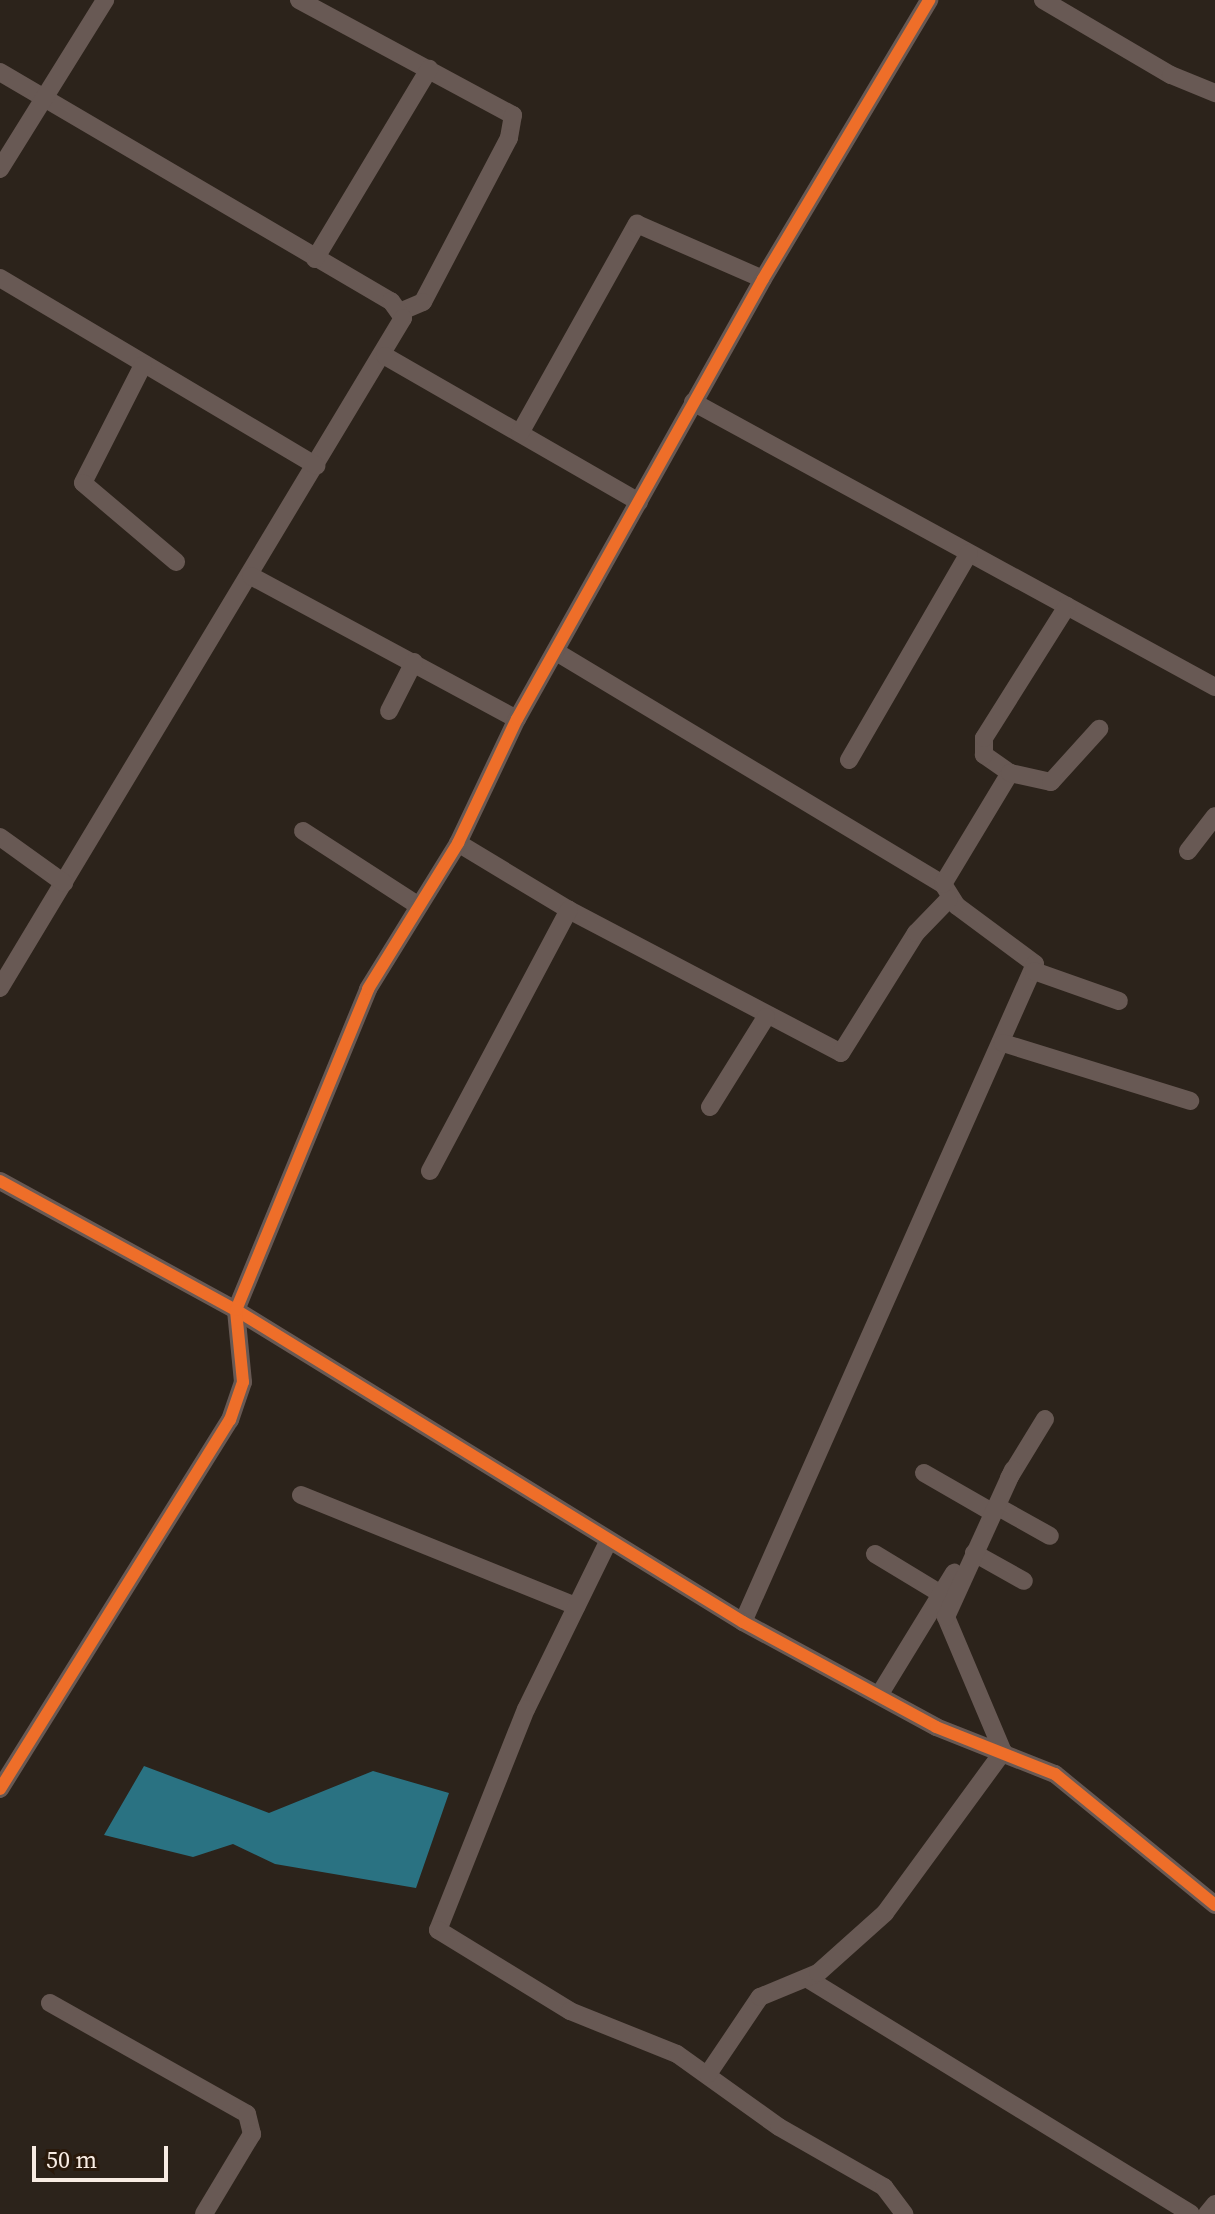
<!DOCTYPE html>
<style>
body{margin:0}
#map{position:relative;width:1215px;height:2214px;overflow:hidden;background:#2c231b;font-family:"Source Serif 4",serif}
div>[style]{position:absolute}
.water>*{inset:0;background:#2a7282}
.street>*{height:18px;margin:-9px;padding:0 9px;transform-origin:9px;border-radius:9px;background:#685954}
.cycleway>*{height:12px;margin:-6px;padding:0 6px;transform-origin:6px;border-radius:6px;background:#ee6e29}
span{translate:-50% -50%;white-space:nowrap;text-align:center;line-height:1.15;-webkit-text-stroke:8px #29190b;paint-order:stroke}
.scale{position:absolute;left:32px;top:2146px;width:136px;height:36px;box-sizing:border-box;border:4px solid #f8ece3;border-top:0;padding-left:10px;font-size:24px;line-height:28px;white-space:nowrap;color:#f8ece3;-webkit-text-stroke:6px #29190b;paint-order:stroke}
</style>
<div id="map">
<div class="water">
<div style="clip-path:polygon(144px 1766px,269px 1813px,373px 1771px,449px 1793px,416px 1888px,275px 1864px,233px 1844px,193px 1857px,104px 1835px)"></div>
</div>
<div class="street">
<div style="left:299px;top:0;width:243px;rotate:28.3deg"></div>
<div style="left:513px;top:115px;width:23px;rotate:100deg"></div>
<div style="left:509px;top:138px;width:185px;rotate:117.7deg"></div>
<div style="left:423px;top:302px;width:23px;rotate:157deg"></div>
<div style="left:1043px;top:0;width:148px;rotate:30.4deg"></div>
<div style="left:1171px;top:75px;width:48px;rotate:22.2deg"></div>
<div style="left:0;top:72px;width:453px;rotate:30.4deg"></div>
<div style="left:391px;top:301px;width:21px;rotate:55deg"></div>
<div style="left:403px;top:318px;width:782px;rotate:121.03deg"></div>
<div style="left:0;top:169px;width:199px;rotate:-58.1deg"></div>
<div style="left:315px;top:259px;width:222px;rotate:-59deg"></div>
<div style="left:0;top:278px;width:368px;rotate:30.7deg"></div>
<div style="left:385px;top:356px;width:293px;rotate:29.9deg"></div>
<div style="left:143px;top:365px;width:132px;rotate:117deg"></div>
<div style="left:83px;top:483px;width:122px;rotate:40.3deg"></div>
<div style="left:693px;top:402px;width:595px;rotate:28.63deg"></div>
<div style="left:520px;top:433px;width:240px;rotate:-60.8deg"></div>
<div style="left:637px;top:224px;width:137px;rotate:23.6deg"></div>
<div style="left:251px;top:576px;width:302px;rotate:28.3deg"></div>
<div style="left:558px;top:653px;width:449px;rotate:31deg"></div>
<div style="left:943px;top:884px;width:26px;rotate:58deg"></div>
<div style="left:957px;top:906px;width:97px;rotate:36.6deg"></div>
<div style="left:1035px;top:964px;width:720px;rotate:113.93deg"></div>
<div style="left:389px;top:711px;width:55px;rotate:-63deg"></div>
<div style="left:849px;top:760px;width:239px;rotate:-59.9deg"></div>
<div style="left:1010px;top:773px;width:32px;rotate:-145deg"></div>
<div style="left:984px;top:755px;width:17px;rotate:-90deg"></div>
<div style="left:984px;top:738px;width:156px;rotate:-57.8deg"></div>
<div style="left:303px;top:831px;width:135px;rotate:32.9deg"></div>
<div style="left:0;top:837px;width:79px;rotate:35.7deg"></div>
<div style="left:458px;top:843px;width:130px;rotate:31.1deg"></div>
<div style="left:569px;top:910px;width:307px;rotate:27.7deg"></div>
<div style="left:841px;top:1053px;width:142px;rotate:-58deg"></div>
<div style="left:916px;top:933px;width:47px;rotate:-45.9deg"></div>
<div style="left:1188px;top:851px;width:44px;rotate:-52.4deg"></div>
<div style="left:943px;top:884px;width:130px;rotate:-58.9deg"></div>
<div style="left:1010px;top:773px;width:42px;rotate:12.4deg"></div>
<div style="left:1051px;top:782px;width:72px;rotate:-47.8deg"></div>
<div style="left:1034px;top:971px;width:90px;rotate:19.4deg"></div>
<div style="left:1003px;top:1043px;width:196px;rotate:17.2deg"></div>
<div style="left:710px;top:1107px;width:106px;rotate:-58.1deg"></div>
<div style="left:430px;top:1171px;width:296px;rotate:-62deg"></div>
<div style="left:0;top:1181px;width:269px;rotate:28.7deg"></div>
<div style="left:236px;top:1310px;width:595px;rotate:31.61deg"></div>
<div style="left:743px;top:1622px;width:220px;rotate:28.5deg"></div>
<div style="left:936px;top:1727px;width:128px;rotate:21.6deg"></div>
<div style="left:1055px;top:1774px;width:207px;rotate:39.3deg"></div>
<div style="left:924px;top:1473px;width:76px;rotate:29.9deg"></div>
<div style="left:1009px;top:1478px;width:69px;rotate:-58.6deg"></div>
<div style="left:301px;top:1495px;width:297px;rotate:22deg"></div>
<div style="left:1000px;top:1508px;width:57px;rotate:29.2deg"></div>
<div style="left:607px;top:1544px;width:184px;rotate:116.1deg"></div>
<div style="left:526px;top:1709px;width:238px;rotate:111.7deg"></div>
<div style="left:438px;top:1930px;width:155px;rotate:31.5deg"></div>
<div style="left:570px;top:2011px;width:115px;rotate:21.9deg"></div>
<div style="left:677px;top:2054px;width:125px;rotate:35.6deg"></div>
<div style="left:779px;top:2127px;width:121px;rotate:29.7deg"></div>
<div style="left:884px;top:2187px;width:34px;rotate:53deg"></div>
<div style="left:974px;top:1553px;width:57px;rotate:29.2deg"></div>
<div style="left:875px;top:1554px;width:77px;rotate:31.2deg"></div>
<div style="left:881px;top:1692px;width:140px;rotate:-58.5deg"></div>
<div style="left:0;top:1789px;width:435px;rotate:-58.1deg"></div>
<div style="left:230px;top:1420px;width:40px;rotate:-71.1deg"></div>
<div style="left:243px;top:1382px;width:72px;rotate:-95.6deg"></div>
<div style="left:236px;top:1310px;width:347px;rotate:-67.6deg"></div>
<div style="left:368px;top:989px;width:172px;rotate:-58.3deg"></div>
<div style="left:458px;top:843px;width:137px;rotate:-64.6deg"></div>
<div style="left:517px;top:719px;width:504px;rotate:-60.79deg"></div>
<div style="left:763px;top:279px;width:325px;rotate:-59.2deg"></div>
<div style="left:808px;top:1979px;width:449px;rotate:31.5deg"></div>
<div style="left:50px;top:2003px;width:226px;rotate:29.4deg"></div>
<div style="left:247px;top:2114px;width:21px;rotate:76deg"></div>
<div style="left:252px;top:2134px;width:93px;rotate:121deg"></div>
<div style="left:708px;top:2074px;width:93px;rotate:-56deg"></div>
<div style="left:760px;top:1997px;width:63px;rotate:-22.5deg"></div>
<div style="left:818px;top:1973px;width:90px;rotate:-41.8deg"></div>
<div style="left:885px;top:1913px;width:200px;rotate:-53.8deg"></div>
<div style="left:1003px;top:1752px;width:147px;rotate:-112.9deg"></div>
<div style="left:946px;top:1617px;width:162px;rotate:-65.5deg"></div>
<div style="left:1207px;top:2214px;width:13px;rotate:-51deg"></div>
</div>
<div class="cycleway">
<div style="left:0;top:1181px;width:269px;rotate:28.7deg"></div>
<div style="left:236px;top:1310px;width:595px;rotate:31.61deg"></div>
<div style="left:743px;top:1622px;width:220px;rotate:28.5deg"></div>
<div style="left:936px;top:1727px;width:128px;rotate:21.6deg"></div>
<div style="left:1055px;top:1774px;width:207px;rotate:39.3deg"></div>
<div style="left:0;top:1789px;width:435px;rotate:-58.1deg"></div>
<div style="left:230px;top:1420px;width:40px;rotate:-71.1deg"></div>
<div style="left:243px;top:1382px;width:72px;rotate:-95.6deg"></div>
<div style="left:236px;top:1310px;width:347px;rotate:-67.6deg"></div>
<div style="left:368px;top:989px;width:172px;rotate:-58.3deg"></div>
<div style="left:458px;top:843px;width:137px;rotate:-64.6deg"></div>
<div style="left:517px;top:719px;width:504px;rotate:-60.79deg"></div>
<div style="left:763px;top:279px;width:325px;rotate:-59.2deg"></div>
</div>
<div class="scale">50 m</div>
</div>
